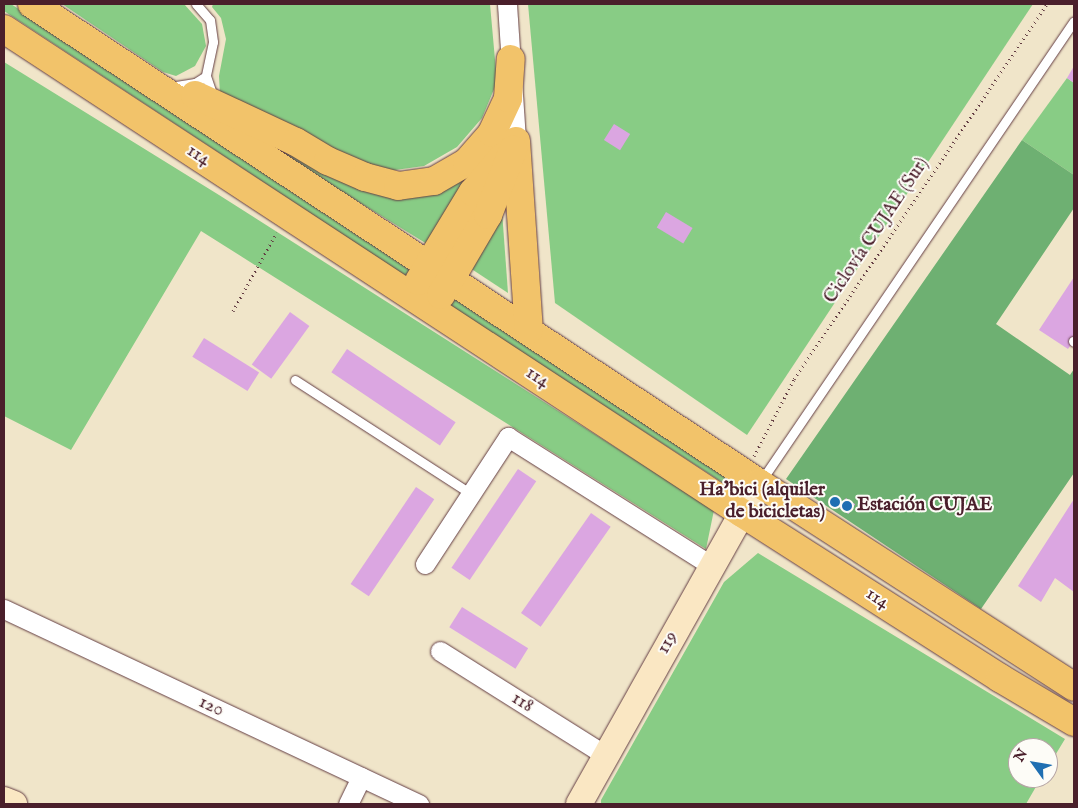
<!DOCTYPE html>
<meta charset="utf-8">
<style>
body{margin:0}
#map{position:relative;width:1078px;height:808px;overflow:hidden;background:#f0e5c9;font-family:"IM FELL English",serif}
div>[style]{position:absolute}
.green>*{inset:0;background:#88cc85}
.forest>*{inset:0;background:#6eb072}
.building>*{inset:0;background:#dba6e1;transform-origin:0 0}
.path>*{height:3px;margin-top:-1.5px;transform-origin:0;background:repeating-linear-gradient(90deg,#633d43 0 1px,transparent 0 5px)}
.roads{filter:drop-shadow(0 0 1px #633d43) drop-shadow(0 0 1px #633d43)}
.lane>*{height:9px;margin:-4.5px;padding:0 4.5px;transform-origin:4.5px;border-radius:4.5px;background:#fff}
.street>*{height:19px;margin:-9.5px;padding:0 9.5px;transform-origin:9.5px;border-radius:9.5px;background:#fff}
.secondary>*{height:26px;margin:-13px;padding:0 13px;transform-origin:13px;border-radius:13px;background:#fae7c3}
.highway>*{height:28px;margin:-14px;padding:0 14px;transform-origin:14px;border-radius:14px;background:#f2c36a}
.dots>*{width:14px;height:14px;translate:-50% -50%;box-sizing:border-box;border:2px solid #fdfcf7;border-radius:50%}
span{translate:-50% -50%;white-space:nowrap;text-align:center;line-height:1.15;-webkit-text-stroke:4px #fdfcf7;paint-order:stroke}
.street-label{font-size:19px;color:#4a1f2b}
.poi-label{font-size:19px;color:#4a1f2b;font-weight:700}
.right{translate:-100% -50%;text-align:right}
.left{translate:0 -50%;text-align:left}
.frame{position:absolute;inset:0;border:5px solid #4a1f2b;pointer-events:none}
.north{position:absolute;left:1008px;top:738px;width:50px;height:50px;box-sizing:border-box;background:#fdfcf7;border:1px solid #b5a4a5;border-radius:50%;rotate:302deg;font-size:14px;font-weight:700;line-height:20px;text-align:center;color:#4a1f2b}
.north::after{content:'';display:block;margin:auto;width:18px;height:22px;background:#1f6fb2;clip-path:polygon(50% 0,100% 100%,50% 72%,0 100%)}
</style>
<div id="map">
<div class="green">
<div style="clip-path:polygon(4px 4px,11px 4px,734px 480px,740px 489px,731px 488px,504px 341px,4px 11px)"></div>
<div style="clip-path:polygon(62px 4px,184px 4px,202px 24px,206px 46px,195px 66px,176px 76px,163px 72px)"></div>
<div style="clip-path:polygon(213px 4px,490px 4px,497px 82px,482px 118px,457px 147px,424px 166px,388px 171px,354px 162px,220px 94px,219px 76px,226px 39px,221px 18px,212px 7px)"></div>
<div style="clip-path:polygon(528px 4px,1033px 4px,747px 435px,555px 303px)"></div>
<div style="clip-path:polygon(4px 62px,219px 195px,714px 510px,706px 549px,201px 231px,71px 450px,4px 416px)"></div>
<div style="clip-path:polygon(1067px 78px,1074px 83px,1074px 175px,1022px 140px)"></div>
<div style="clip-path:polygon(282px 146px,362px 187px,470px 174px,427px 244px,279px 153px)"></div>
<div style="clip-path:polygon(502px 211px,508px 293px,470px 268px)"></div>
<div style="clip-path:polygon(758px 553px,1065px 739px,1048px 767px,1048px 748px,1018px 748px,1018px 778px,1041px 778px,1026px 804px,601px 804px,601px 800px,724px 582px)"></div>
</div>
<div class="forest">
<div style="clip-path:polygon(1022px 140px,1074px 175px,1074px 208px,996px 324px,1070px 375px,1074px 369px,1074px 473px,981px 609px,786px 479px)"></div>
</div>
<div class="building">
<div style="clip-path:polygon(1074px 66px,1074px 83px,1067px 78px)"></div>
<div style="left:614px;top:124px;width:19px;height:19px;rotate:32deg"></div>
<div style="left:666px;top:212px;width:31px;height:18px;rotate:31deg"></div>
<div style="clip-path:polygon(1074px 277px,1074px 340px,1068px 349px,1039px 330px)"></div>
<div style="left:290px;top:312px;width:24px;height:65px;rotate:36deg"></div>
<div style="left:204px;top:338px;width:65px;height:22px;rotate:32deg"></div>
<div style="left:347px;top:349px;width:131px;height:28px;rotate:34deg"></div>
<div style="left:518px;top:469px;width:22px;height:119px;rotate:34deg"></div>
<div style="left:416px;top:487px;width:22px;height:117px;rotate:34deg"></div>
<div style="left:846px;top:498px;width:11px;height:12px;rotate:34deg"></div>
<div style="clip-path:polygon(1074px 499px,1074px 592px,1055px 578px,1041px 602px,1018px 586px)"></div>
<div style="left:591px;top:513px;width:24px;height:122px;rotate:35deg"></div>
<div style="left:462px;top:607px;width:78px;height:24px;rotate:32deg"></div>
</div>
<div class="path">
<div style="left:233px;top:311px;width:90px;rotate:-60.9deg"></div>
<div style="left:754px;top:456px;width:87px;rotate:-62.5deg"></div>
<div style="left:794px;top:379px;width:452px;rotate:-56deg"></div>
</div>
<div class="roads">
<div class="lane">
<div style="left:196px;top:4px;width:21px;rotate:49deg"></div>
<div style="left:210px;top:20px;width:22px;rotate:82deg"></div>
<div style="left:213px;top:42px;width:35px;rotate:102deg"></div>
<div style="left:206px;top:76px;width:21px;rotate:71deg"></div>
<div style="left:176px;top:86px;width:19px;rotate:-9deg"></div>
<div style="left:195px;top:83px;width:13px;rotate:-32deg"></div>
<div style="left:1073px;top:341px;width:1px;rotate:45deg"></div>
<div style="left:295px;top:380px;width:210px;rotate:32.9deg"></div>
<div style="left:761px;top:481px;width:556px;rotate:-55.77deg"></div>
</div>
<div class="street">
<div style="left:507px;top:4px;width:137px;rotate:86.2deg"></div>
<div style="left:425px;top:564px;width:152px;rotate:-56.8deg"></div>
<div style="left:508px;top:437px;width:241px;rotate:32.3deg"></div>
<div style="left:4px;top:609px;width:459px;rotate:25.2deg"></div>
<div style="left:440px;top:651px;width:195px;rotate:32.2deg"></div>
<div style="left:348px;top:804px;width:30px;rotate:-64deg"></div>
</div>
<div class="secondary">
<div style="left:4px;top:800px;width:11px;rotate:22deg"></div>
<div style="left:579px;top:804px;width:368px;rotate:-60.7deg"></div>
</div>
<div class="highway">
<div style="left:32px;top:4px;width:871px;rotate:33.38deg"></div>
<div style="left:759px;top:483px;width:375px;rotate:32.9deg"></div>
<div style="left:4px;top:29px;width:883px;rotate:33.26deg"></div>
<div style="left:742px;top:513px;width:306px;rotate:32.6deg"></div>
<div style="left:1000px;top:678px;width:86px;rotate:30.7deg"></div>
<div style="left:195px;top:95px;width:111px;rotate:25deg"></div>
<div style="left:296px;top:142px;width:37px;rotate:31deg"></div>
<div style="left:328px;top:161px;width:40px;rotate:23.4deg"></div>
<div style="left:365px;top:177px;width:34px;rotate:15deg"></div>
<div style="left:398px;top:186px;width:36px;rotate:-8deg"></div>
<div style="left:434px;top:181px;width:38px;rotate:-30deg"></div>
<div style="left:467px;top:162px;width:38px;rotate:-49deg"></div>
<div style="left:492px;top:133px;width:38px;rotate:-65deg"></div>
<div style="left:508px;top:98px;width:39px;rotate:-86deg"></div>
<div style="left:516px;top:141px;width:189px;rotate:86.1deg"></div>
<div style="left:419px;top:281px;width:104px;rotate:-58.8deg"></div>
<div style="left:473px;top:192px;width:46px;rotate:-49.4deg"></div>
<div style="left:441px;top:295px;width:93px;rotate:-59.6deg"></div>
<div style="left:488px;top:215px;width:70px;rotate:-69deg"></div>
</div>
</div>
<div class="dots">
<div style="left:835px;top:502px;background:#1f6fb2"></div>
<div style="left:847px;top:506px;background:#1f6fb2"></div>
</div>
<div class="street-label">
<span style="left:198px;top:156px;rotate:33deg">114</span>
<span style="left:877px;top:231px;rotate:-56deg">Ciclovía CUJAE (Sur)</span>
<span style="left:537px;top:378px;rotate:33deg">114</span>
<span style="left:877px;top:599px;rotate:33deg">114</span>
<span style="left:668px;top:643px;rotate:-61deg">119</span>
<span style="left:522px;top:703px;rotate:32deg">118</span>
<span style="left:211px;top:707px;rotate:25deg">120</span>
</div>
<div class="poi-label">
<span class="right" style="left:825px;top:502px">Ha'bici (alquiler<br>de bicicletas)</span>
<span class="left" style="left:857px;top:506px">Estación CUJAE</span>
</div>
<div class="frame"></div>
<div class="north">N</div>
</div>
